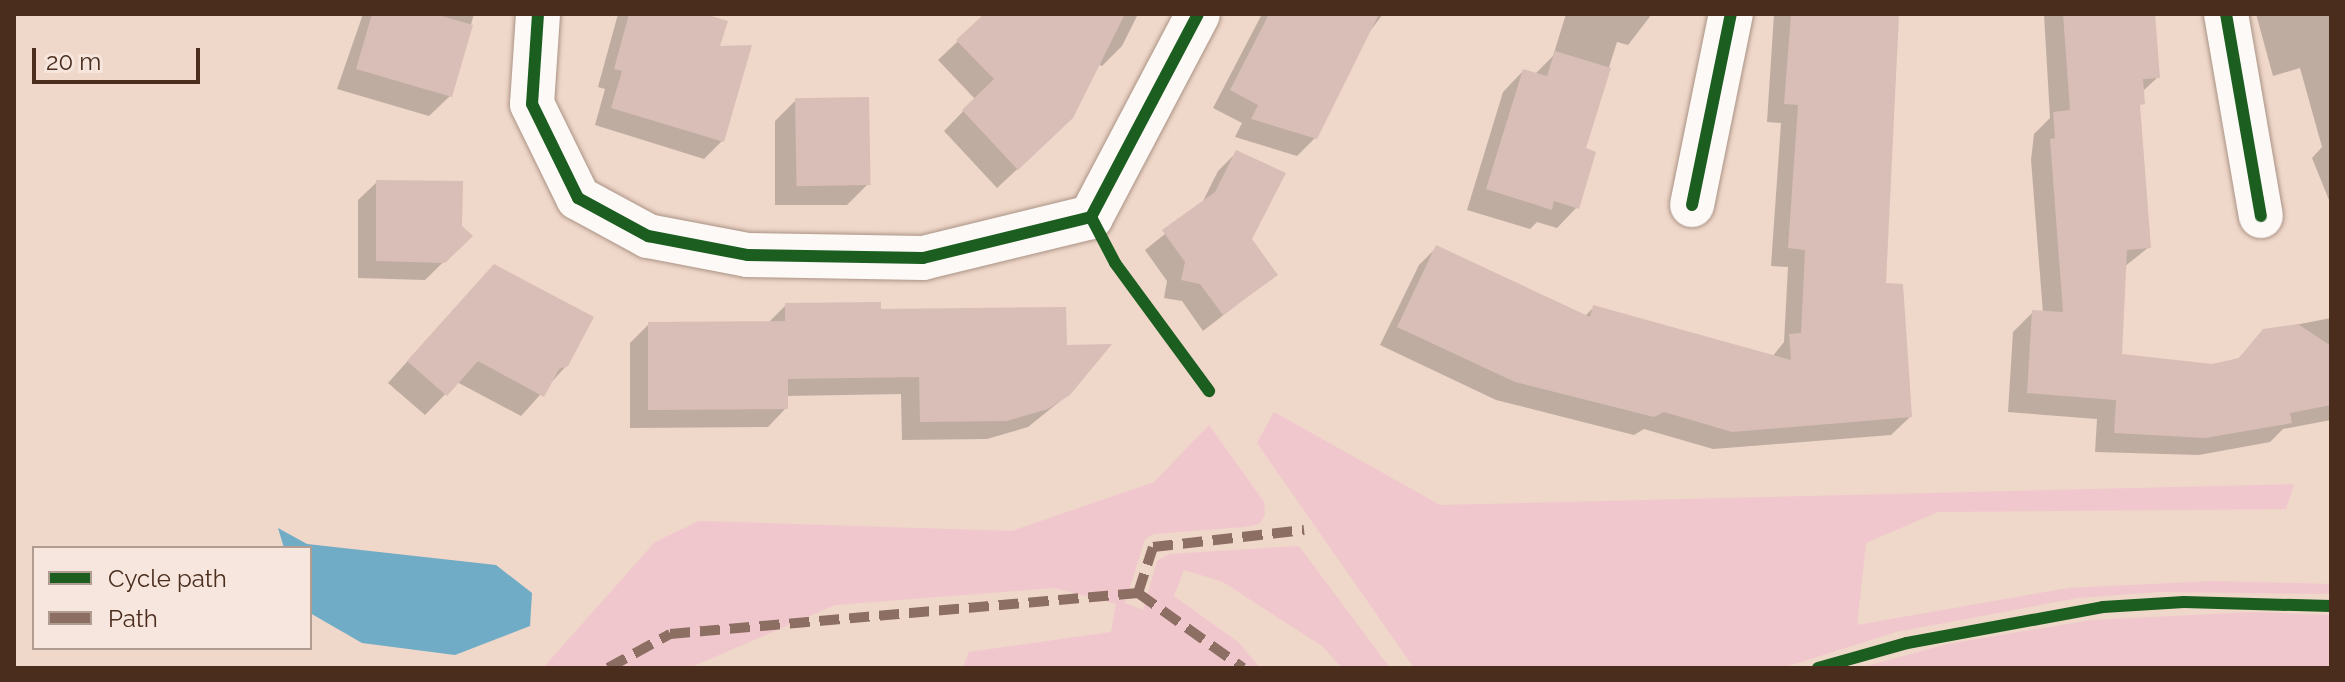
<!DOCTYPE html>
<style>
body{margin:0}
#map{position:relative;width:2345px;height:682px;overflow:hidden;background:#efd7c9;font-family:Raleway,sans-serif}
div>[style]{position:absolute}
.green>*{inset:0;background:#f1c7ce}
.water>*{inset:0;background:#70acc6}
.shadow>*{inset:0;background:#0003}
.building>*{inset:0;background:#d8beb6;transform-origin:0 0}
.roads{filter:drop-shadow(0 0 2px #aa9385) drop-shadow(0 0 2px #aa9385)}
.street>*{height:44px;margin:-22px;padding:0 22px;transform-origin:22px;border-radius:22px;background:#fdf9f7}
.quiet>*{height:10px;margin-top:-5px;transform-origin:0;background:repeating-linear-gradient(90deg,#8d6e63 0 20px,transparent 0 30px)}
.cycleway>*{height:12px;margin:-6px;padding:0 6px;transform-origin:6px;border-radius:6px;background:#1b5e20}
span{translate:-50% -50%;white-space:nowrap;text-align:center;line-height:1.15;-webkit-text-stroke:7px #f6e6de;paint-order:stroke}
.frame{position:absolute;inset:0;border:16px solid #4a2d1d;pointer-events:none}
.legend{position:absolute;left:32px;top:546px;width:280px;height:104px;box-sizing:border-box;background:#f6e6de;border:2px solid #b19c91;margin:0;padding:10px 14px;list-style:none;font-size:24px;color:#4a2d1d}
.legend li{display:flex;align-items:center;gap:16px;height:40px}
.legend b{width:40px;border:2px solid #b19c91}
.scale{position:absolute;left:32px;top:48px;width:168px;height:36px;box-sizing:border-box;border:4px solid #4a2d1d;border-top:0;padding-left:10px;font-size:24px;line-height:28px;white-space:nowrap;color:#4a2d1d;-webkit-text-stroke:6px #f6e6de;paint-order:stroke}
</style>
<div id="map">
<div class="green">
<div style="clip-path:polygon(1274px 412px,1440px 505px,2294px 484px,2286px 509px,1938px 512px,1866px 543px,1857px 625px,2068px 588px,2213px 581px,2331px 584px,2331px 594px,2158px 592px,2078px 598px,1896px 632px,1782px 668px,1414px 668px,1257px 443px)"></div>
<div style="clip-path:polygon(1209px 425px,1264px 502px,1265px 515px,1259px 524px,1244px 527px,1154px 534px,1145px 539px,1125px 603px,1143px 610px,1157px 561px,1169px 554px,1299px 546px,1390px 668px,1342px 668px,1322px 646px,1223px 582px,1184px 570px,1174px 596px,1238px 642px,1260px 668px,963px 668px,969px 652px,1111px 632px,1116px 604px,1055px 588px,835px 605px,689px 668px,543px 668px,655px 542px,699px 521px,1012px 531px,1154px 482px)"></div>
<div style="clip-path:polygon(2254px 612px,2331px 615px,2331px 668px,1859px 668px,1948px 644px,2091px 620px)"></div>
</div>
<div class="water">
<div style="clip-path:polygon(278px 528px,307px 544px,496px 565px,532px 593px,530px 626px,455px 655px,362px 643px,310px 613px,310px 548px,284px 548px)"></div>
</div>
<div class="shadow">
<div style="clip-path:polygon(363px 14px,474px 14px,450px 96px,429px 116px,337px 89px)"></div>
<div style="clip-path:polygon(618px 14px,697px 14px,718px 48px,722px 141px,704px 159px,595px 125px,605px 89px,598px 87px)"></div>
<div style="clip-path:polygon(987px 14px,1138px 14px,1122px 46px,1102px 66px,1098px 64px,1051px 138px,997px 188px,944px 131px,975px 99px,938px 60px)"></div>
<div style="clip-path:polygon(1262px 14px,1383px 14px,1364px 39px,1316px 137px,1297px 156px,1235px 137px,1242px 123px,1213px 108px)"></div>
<div style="clip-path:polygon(1566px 14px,1652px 14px,1628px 45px,1617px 42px,1583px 149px,1577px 207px,1557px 228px,1537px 222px,1530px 229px,1467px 210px,1503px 92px,1523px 71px,1534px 75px,1553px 56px)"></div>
<div style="clip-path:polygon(1774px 14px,1898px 14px,1884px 285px,1910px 417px,1891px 435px,1713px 449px,1644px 429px,1634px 435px,1496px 400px,1380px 345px,1419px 265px,1437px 247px,1584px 317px,1593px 308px,1772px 357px,1784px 342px,1788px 267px,1771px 266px,1781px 123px,1767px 122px)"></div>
<div style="clip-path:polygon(2044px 14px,2153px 14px,2158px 77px,2142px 92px,2138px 108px,2149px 247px,2124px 267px,2120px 356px,2212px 366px,2236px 361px,2264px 331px,2331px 318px,2331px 420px,2283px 429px,2270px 442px,2199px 455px,2095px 452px,2097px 419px,2008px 412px,2013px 332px,2033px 312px,2043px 313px,2031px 160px,2034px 134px,2050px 118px)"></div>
<div style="clip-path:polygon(2256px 14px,2331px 14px,2331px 205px,2312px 158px,2322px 147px,2300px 68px,2273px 76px)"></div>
<div style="clip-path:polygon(796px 100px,868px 184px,847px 205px,775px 205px,775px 121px)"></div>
<div style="clip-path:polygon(1237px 152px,1250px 239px,1275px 275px,1203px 331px,1182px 301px,1164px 298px,1167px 281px,1145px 250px,1201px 205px,1218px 171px)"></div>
<div style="clip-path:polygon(377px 182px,470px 236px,425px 280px,358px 278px,358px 200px)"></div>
<div style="clip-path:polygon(474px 287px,567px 365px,521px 416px,457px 382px,425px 415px,388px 383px)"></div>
<div style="clip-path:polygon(786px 305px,879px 311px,1069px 394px,1028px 427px,987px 439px,902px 440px,901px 394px,786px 396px,786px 408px,768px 427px,630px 428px,630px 343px,649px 324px,768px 323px)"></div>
</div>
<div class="building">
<div style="clip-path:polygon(372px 14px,435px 14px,473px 25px,452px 97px,356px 69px)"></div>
<div style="clip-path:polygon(629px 14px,705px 14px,728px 21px,720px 46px,752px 45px,724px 142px,611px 108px,622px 71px,614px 69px)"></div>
<div style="clip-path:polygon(984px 14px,1125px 14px,1073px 118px,1018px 170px,962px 110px,994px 79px,956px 40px)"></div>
<div style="clip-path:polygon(1269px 14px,1379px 14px,1317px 139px,1251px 119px,1258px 105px,1230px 90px)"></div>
<div style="clip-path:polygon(1791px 14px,1899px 14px,1886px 283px,1903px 284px,1912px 417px,1732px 432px,1664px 412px,1654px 417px,1515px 382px,1397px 327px,1436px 245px,1590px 317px,1593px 305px,1791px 360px,1789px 334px,1801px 333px,1805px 250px,1788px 248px,1798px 105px,1784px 104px)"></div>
<div style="clip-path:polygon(2063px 14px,2155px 14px,2160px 78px,2143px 79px,2145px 104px,2140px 105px,2151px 248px,2127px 250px,2122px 354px,2212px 364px,2239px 358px,2263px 329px,2298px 324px,2331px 346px,2331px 405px,2290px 413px,2292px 423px,2205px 438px,2114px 433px,2116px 400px,2027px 393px,2032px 310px,2063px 312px,2050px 139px,2055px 138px,2053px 112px,2070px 110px)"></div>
<div style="clip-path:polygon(1555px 51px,1611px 68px,1586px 148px,1596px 152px,1579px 209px,1554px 201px,1552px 210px,1486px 189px,1523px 69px,1547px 76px)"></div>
<div style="left:869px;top:97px;width:88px;height:74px;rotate:89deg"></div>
<div style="clip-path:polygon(1236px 150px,1286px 173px,1252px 239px,1278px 275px,1223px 315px,1200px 284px,1181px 280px,1185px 262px,1162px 230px,1215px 192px)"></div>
<div style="clip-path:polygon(376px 180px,463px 181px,462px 226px,473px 236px,445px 263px,376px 261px)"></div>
<div style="clip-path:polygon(494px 264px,594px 317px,568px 366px,559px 369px,544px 397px,478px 361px,447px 396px,407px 361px)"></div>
<div style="clip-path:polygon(881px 302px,881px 309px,1066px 307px,1067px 345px,1112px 344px,1070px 395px,1048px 409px,1007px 421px,920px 422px,919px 377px,788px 379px,788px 409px,648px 410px,648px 322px,785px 321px,785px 303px)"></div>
</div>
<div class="roads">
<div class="street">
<div style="left:538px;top:14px;width:90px;rotate:93.8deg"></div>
<div style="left:532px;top:104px;width:105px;rotate:63.9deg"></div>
<div style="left:578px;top:198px;width:80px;rotate:28.5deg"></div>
<div style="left:648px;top:236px;width:102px;rotate:10.8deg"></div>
<div style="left:748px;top:255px;width:175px;rotate:1deg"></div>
<div style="left:923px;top:258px;width:173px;rotate:-13.7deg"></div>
<div style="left:1091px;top:217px;width:229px;rotate:-62.2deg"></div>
<div style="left:2226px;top:14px;width:205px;rotate:80.2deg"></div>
<div style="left:1692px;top:205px;width:195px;rotate:-78.5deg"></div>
</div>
</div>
<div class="quiet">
<div style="left:1138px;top:593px;width:48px;rotate:-71.9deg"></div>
<div style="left:1153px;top:547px;width:152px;rotate:-6.4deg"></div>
<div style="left:608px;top:668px;width:71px;rotate:-28.7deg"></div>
<div style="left:670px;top:634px;width:470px;rotate:-5deg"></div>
<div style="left:1138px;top:593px;width:129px;rotate:35.5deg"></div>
</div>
<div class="cycleway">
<div style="left:538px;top:14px;width:90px;rotate:93.8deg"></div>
<div style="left:532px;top:104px;width:105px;rotate:63.9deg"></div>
<div style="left:578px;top:198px;width:80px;rotate:28.5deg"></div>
<div style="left:648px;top:236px;width:102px;rotate:10.8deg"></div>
<div style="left:748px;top:255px;width:175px;rotate:1deg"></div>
<div style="left:923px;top:258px;width:173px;rotate:-13.7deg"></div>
<div style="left:1091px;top:217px;width:229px;rotate:-62.2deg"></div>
<div style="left:2226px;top:14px;width:205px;rotate:80.2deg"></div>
<div style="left:1692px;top:205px;width:195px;rotate:-78.5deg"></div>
<div style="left:1091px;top:217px;width:52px;rotate:62.4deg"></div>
<div style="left:1115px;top:263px;width:159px;rotate:53.7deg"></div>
<div style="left:1818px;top:668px;width:92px;rotate:-15.7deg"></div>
<div style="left:1907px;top:643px;width:199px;rotate:-10.4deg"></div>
<div style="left:2103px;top:607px;width:81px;rotate:-3.5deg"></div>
<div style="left:2184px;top:602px;width:147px;rotate:1.6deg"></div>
</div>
<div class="frame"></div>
<ul class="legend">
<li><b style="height:10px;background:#1b5e20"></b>Cycle path</li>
<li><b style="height:10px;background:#8d6e63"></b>Path</li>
</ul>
<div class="scale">20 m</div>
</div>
